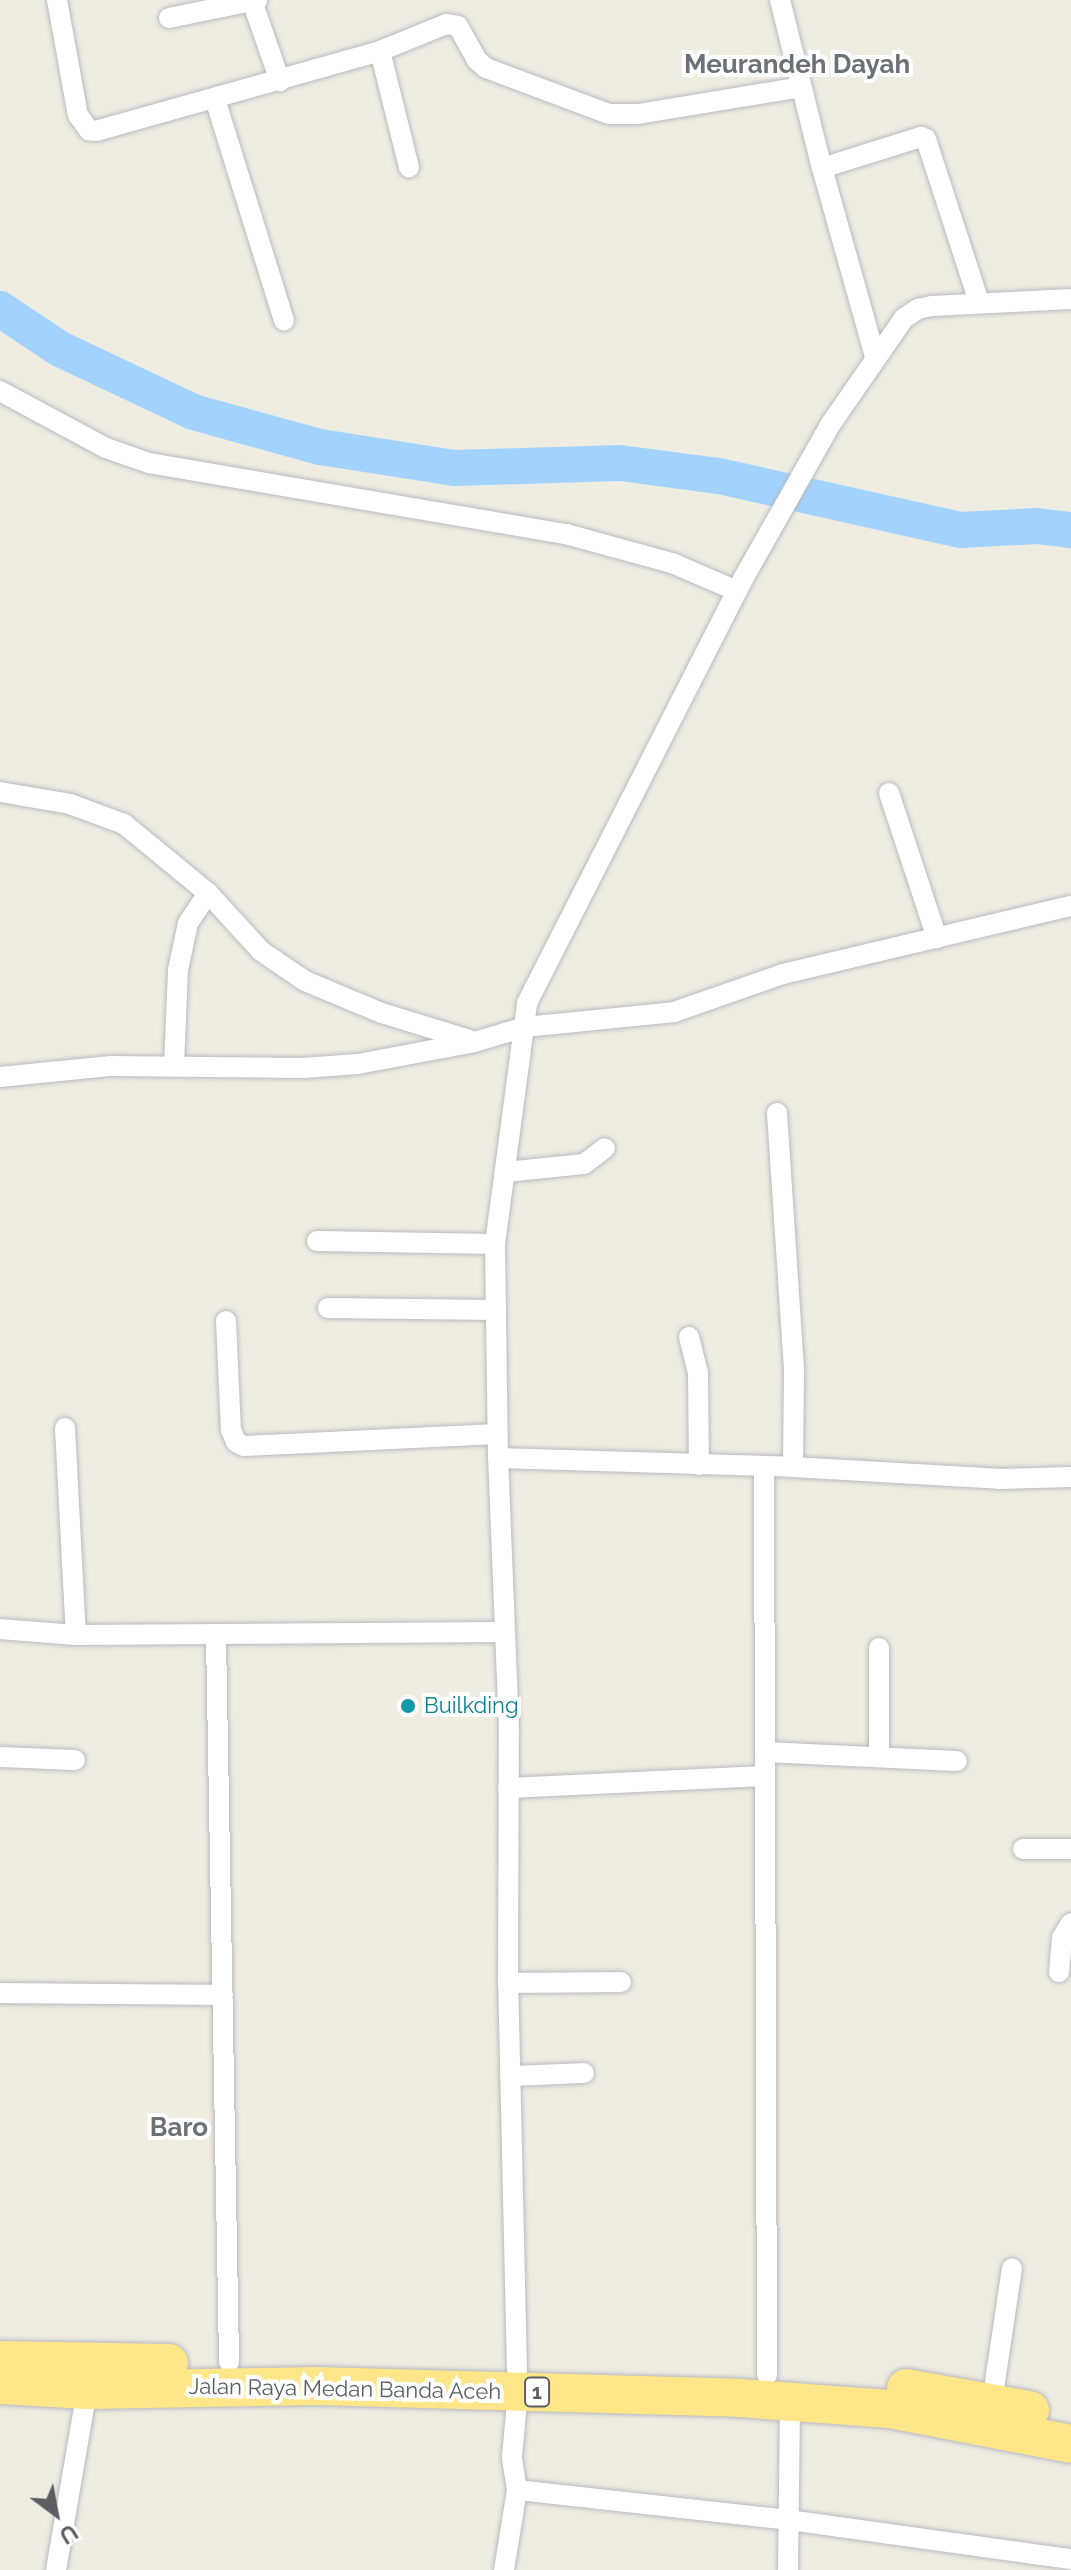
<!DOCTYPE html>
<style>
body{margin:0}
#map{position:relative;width:1071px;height:2570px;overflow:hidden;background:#efece2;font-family:Raleway,sans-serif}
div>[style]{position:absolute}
.river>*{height:36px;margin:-18px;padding:0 18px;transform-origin:18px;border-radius:18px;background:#a2d3ff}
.roads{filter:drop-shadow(0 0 2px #b8bac0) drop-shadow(0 0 2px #b8bac0)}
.street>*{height:20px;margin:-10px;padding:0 10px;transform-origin:10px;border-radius:10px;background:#fff}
.highway>*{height:38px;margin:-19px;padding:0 19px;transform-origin:19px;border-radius:19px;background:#ffe689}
.dots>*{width:22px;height:22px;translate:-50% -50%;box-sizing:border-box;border:4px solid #fff;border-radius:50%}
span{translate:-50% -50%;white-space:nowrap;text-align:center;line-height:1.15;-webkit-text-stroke:8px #fff;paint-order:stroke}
.shield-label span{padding:2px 6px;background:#fff;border:2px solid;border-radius:6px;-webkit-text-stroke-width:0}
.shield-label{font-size:20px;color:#5b5f64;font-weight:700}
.culture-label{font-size:22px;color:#0d838f}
.left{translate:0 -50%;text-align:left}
.street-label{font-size:22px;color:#5b5f64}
.quarter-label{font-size:26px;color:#6c7176;font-weight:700}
.north{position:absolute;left:16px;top:2474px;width:80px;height:80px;-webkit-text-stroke:6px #fff;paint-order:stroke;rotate:148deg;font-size:22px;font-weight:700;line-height:32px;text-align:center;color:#5b5f64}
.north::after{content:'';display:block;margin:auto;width:28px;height:36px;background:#5b5f64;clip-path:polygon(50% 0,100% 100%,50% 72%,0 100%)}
</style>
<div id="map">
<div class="river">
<div style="left:0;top:309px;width:72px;rotate:33.7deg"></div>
<div style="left:60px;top:349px;width:147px;rotate:25.3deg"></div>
<div style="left:193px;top:412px;width:132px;rotate:15.4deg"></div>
<div style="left:320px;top:447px;width:136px;rotate:8.9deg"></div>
<div style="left:454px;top:468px;width:166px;rotate:-1.7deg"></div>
<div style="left:620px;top:463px;width:100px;rotate:7.5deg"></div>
<div style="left:719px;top:476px;width:248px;rotate:12.6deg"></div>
<div style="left:961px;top:530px;width:76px;rotate:-3deg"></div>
<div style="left:1037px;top:526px;width:34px;rotate:7deg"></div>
</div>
<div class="roads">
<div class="street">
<div style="left:57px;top:0;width:117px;rotate:79.7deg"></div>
<div style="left:78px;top:115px;width:19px;rotate:54deg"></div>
<div style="left:89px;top:130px;width:7px;rotate:8deg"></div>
<div style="left:96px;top:131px;width:295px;rotate:-15.7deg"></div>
<div style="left:380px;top:51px;width:71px;rotate:-22.2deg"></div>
<div style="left:446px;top:24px;width:12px;rotate:9deg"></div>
<div style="left:458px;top:26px;width:39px;rotate:61deg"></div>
<div style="left:477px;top:60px;width:12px;rotate:42deg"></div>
<div style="left:486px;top:68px;width:131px;rotate:20.5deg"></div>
<div style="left:609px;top:114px;width:29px"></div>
<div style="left:638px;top:114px;width:165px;rotate:-9.4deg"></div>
<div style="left:780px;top:0;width:173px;rotate:76deg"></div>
<div style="left:822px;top:168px;width:195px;rotate:74.3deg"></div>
<div style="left:252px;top:1px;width:85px;rotate:70.7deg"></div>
<div style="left:169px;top:18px;width:90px;rotate:-11.6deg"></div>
<div style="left:380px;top:51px;width:120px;rotate:76deg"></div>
<div style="left:215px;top:99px;width:232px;rotate:72.7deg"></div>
<div style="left:822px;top:168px;width:104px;rotate:-17.4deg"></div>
<div style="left:921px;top:137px;width:5px;rotate:22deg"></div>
<div style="left:926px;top:139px;width:171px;rotate:72deg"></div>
<div style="left:0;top:391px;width:120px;rotate:28.3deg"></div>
<div style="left:106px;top:448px;width:46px;rotate:19.2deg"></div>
<div style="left:149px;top:463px;width:423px;rotate:9.7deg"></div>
<div style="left:566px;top:534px;width:110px;rotate:15.3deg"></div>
<div style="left:672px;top:563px;width:71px;rotate:23.3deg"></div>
<div style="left:0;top:792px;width:71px;rotate:9.7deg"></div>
<div style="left:70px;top:804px;width:58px;rotate:20.3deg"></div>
<div style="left:124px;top:824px;width:109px;rotate:39.4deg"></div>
<div style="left:208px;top:893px;width:79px;rotate:47.6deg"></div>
<div style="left:261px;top:951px;width:53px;rotate:34.3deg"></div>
<div style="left:305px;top:981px;width:83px;rotate:22.6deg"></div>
<div style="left:382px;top:1013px;width:91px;rotate:17.2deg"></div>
<div style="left:889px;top:793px;width:153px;rotate:71.7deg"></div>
<div style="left:174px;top:1066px;width:96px;rotate:-87.6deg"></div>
<div style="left:178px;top:970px;width:48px;rotate:-78deg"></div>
<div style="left:188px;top:923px;width:36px;rotate:-56deg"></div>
<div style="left:0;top:1077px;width:112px;rotate:-5.7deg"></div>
<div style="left:111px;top:1066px;width:192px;rotate:0.6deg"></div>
<div style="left:303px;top:1068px;width:55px;rotate:-4.2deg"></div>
<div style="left:358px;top:1064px;width:118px;rotate:-10.7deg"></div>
<div style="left:474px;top:1042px;width:53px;rotate:-16.4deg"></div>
<div style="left:525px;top:1027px;width:150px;rotate:-5.7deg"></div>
<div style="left:674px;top:1012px;width:115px;rotate:-19.2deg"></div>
<div style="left:783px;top:974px;width:296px;rotate:-13.3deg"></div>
<div style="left:777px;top:1113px;width:260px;rotate:86.2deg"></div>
<div style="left:794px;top:1372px;width:95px;rotate:90.6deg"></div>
<div style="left:506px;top:1172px;width:78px;rotate:-5.9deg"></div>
<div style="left:584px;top:1164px;width:26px;rotate:-37deg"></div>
<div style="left:317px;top:1241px;width:178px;rotate:1deg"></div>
<div style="left:328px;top:1308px;width:168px;rotate:0.7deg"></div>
<div style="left:226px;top:1321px;width:109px;rotate:87.4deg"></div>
<div style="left:231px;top:1430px;width:13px;rotate:67deg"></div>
<div style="left:236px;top:1442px;width:9px;rotate:27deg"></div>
<div style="left:244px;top:1446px;width:254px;rotate:-2.7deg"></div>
<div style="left:689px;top:1337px;width:37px;rotate:76deg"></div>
<div style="left:698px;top:1373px;width:92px;rotate:89.4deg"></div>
<div style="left:65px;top:1428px;width:207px;rotate:87deg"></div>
<div style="left:498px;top:1458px;width:295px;rotate:1.7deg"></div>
<div style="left:793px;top:1467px;width:206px;rotate:3.3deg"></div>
<div style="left:999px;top:1479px;width:72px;rotate:-1.6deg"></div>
<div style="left:764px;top:1468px;width:907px;rotate:89.81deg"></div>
<div style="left:0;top:1629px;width:76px;rotate:4.5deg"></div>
<div style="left:76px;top:1635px;width:429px;rotate:-0.4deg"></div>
<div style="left:216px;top:1636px;width:726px;rotate:88.97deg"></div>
<div style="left:879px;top:1648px;width:109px;rotate:90deg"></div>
<div style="left:765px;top:1752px;width:192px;rotate:2.7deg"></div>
<div style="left:0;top:1757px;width:75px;rotate:2.3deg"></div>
<div style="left:508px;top:1788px;width:257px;rotate:-2.7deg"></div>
<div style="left:1023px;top:1849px;width:48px"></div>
<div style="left:1059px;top:1972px;width:34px;rotate:-85deg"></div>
<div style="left:1062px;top:1938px;width:17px;rotate:-59deg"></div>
<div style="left:508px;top:1983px;width:113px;rotate:-0.5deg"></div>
<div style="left:0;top:1993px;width:223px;rotate:0.5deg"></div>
<div style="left:510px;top:2076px;width:74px;rotate:-2.3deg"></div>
<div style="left:517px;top:2371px;width:388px;rotate:-91.3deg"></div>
<div style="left:508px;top:1983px;width:253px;rotate:-89.8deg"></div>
<div style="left:509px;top:1730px;width:272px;rotate:-92.3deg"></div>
<div style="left:498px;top:1458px;width:214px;rotate:-90.8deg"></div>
<div style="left:495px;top:1244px;width:243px;rotate:-82.4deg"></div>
<div style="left:527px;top:1003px;width:476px;rotate:-63deg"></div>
<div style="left:743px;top:579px;width:177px;rotate:-60.5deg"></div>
<div style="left:830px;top:425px;width:130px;rotate:-55.3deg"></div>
<div style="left:904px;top:318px;width:17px;rotate:-33deg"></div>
<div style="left:918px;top:309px;width:14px;rotate:-12deg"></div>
<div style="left:932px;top:306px;width:139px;rotate:-2.9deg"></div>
<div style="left:992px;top:2402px;width:135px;rotate:-81.5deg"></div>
<div style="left:517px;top:2490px;width:274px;rotate:6.3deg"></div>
<div style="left:789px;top:2520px;width:285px;rotate:7.9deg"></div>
<div style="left:56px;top:2570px;width:183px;rotate:-80.2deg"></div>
<div style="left:504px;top:2570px;width:81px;rotate:-80.8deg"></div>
<div style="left:517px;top:2490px;width:33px;rotate:-99deg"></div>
<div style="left:512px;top:2457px;width:66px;rotate:-84.8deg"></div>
<div style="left:788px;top:2570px;width:168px;rotate:-89.3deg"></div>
</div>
<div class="highway">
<div style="left:0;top:2360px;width:169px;rotate:1deg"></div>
<div style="left:0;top:2385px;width:87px;rotate:3.3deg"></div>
<div style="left:87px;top:2390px;width:230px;rotate:-1deg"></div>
<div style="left:317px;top:2386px;width:422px;rotate:1.6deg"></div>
<div style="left:739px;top:2398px;width:151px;rotate:4.2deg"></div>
<div style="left:890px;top:2409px;width:184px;rotate:10.9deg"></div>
<div style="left:906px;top:2388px;width:126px;rotate:10.1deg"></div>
</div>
</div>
<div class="dots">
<div style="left:408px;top:1706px;background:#0f9aa8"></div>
</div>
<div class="shield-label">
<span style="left:537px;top:2392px">1</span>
</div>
<div class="culture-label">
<span class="left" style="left:424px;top:1706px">Builkding</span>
</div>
<div class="street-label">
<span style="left:345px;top:2389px;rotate:1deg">Jalan Raya Medan Banda Aceh</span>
</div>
<div class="quarter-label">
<span style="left:797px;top:65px">Meurandeh Dayah</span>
<span style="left:179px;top:2128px">Baro</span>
</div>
<div class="north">U</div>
</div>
